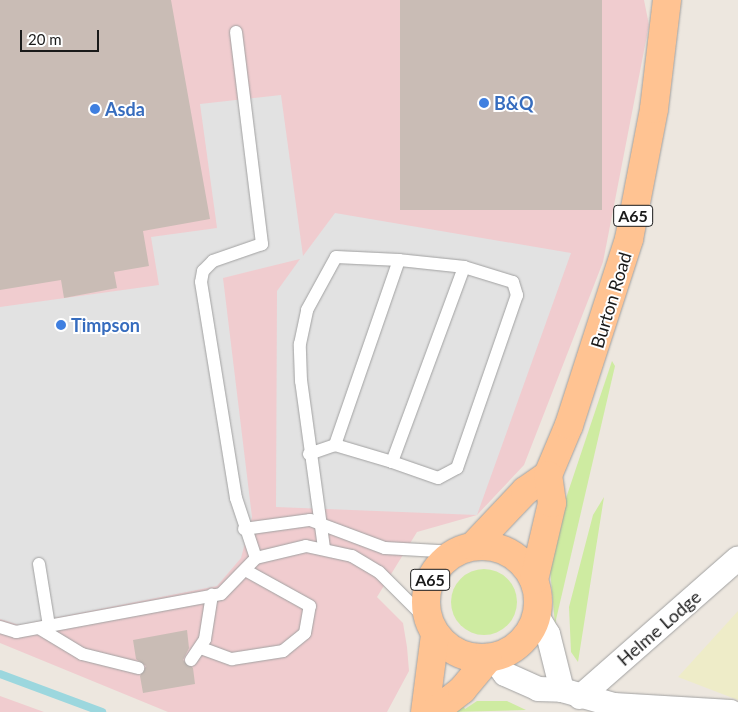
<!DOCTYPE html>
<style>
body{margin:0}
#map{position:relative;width:738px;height:712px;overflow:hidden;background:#ede7df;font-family:Lato,sans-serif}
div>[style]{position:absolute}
.commercial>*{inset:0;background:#f0cccf}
.farmland>*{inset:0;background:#eeecc8}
.grass>*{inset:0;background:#ceeba1}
.round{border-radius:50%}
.parking>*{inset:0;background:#e2e2e2}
.stream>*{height:8px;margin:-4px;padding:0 4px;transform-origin:4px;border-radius:4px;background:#9cd7de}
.building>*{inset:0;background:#c9bcb5;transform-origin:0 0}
.roads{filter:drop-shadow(0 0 1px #a1a1a1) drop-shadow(0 0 1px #a1a1a1)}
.lane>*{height:12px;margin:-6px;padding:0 6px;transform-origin:6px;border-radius:6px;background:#fff}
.street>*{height:24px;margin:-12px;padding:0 12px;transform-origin:12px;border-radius:12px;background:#fff}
.primary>*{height:28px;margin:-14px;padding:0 14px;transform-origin:14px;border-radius:14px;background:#ffc392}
.primary>.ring{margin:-14px;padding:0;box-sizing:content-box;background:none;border:28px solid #ffc392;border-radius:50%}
.dots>*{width:14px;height:14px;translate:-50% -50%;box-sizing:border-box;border:2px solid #fff;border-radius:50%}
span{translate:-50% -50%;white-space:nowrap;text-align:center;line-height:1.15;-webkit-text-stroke:4px #fff;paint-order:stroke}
.shield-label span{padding:1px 4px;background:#fff;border:1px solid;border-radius:4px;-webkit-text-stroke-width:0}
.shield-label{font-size:16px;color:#1a1a1a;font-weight:700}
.shop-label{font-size:18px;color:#366cbe;font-weight:700}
.left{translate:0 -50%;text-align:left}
.street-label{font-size:18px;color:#1a1a1a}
.scale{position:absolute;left:20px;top:30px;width:79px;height:22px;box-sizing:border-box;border:2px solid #1a1a1a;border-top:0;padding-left:6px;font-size:15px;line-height:18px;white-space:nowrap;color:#1a1a1a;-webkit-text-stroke:4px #fff;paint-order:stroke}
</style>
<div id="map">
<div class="commercial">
<div style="clip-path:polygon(0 0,644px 0,649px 25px,603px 262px,524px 465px,477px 515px,417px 532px,377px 597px,403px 623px,407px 647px,409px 671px,387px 712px,168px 712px,0 643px)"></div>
<div style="clip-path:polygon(0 696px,44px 712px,0 712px)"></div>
</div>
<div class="farmland">
<div style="clip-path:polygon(738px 611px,738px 700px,678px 677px)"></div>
</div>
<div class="grass">
<div style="clip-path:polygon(612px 361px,615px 366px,555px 624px,550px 569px,559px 519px)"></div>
<div style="clip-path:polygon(604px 497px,595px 554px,578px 662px,571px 652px,569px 607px,593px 515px)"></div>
<div class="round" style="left:451px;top:569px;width:66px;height:66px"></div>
<div style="clip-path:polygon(477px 701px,507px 701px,526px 710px,452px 712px,461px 703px,465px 709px)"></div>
</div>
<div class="parking">
<div style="clip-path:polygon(281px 95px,303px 256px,335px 213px,571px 253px,477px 515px,276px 507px,277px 291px,300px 259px,223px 278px,252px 517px,241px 558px,217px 586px,19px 625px,0 619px,0 307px,159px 285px,151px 237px,217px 228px,200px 104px)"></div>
</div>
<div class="stream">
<div style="left:0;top:674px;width:109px;rotate:20.4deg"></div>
</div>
<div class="building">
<div style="clip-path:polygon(0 0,171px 0,210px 219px,143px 231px,149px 266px,114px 272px,117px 288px,64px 298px,61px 280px,0 290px)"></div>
<div style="left:400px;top:0;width:202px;height:210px"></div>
<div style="clip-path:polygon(187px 630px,189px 648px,183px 660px,193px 668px,195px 684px,143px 693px,140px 676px,146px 666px,136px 659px,133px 640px)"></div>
</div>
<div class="roads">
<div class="lane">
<div style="left:236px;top:32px;width:214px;rotate:83deg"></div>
<div style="left:262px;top:244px;width:52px;rotate:160.9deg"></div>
<div style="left:213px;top:261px;width:14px;rotate:135deg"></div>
<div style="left:203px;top:271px;width:11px;rotate:100deg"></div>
<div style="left:201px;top:282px;width:219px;rotate:80.8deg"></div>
<div style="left:236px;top:498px;width:63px;rotate:71.6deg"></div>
<div style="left:399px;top:260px;width:65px;rotate:6.1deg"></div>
<div style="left:309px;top:454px;width:28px;rotate:-19deg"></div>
<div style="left:335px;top:445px;width:59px;rotate:16.6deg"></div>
<div style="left:392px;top:462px;width:208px;rotate:-69.7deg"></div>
<div style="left:464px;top:267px;width:51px;rotate:17deg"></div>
<div style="left:513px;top:282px;width:14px;rotate:73deg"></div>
<div style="left:517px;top:295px;width:183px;rotate:109.1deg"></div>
<div style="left:457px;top:468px;width:21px;rotate:152deg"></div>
<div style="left:438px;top:478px;width:49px;rotate:-160.8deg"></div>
<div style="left:244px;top:529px;width:67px;rotate:-7.8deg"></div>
<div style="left:310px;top:520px;width:80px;rotate:20.5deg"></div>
<div style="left:385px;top:548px;width:71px;rotate:3.2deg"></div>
<div style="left:324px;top:548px;width:169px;rotate:-97.8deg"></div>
<div style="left:301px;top:381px;width:37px;rotate:-92deg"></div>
<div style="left:300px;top:344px;width:35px;rotate:-78deg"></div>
<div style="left:307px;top:310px;width:60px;rotate:-61.3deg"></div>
<div style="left:336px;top:257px;width:63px;rotate:2.7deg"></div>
<div style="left:399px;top:260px;width:196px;rotate:109.1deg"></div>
<div style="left:39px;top:564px;width:63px;rotate:80.8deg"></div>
<div style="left:0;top:627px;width:17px;rotate:17deg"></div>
<div style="left:16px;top:632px;width:208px;rotate:-10.5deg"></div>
<div style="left:221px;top:594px;width:50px;rotate:-45.8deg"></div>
<div style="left:256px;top:558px;width:51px;rotate:-13.5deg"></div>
<div style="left:306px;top:546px;width:47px;rotate:12.3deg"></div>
<div style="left:352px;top:556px;width:31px;rotate:31deg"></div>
<div style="left:379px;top:572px;width:69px;rotate:45deg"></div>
<div style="left:39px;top:628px;width:50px;rotate:31.2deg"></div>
<div style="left:82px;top:654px;width:58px;rotate:14deg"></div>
<div style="left:201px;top:648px;width:33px;rotate:20deg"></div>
<div style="left:232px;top:659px;width:52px;rotate:-8.9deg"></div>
<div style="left:283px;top:651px;width:28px;rotate:-39deg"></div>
<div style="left:305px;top:633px;width:27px;rotate:-80deg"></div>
<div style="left:310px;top:606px;width:74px;rotate:-151deg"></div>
<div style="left:191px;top:660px;width:25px;rotate:-56deg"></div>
<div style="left:205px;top:639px;width:45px;rotate:-81deg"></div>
</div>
<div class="street">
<div style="left:537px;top:616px;width:21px;rotate:59deg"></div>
<div style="left:548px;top:634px;width:58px;rotate:76deg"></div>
<div style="left:493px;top:658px;width:20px;rotate:53deg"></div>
<div style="left:505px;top:674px;width:36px;rotate:24deg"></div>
<div style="left:538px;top:689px;width:24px;rotate:2deg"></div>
<div style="left:562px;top:690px;width:54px;rotate:16.1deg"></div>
<div style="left:614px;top:705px;width:117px;rotate:3.4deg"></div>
<div style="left:580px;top:697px;width:210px;rotate:-41.3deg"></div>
</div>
<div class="primary">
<div class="ring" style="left:426px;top:546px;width:84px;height:84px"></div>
<div style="left:473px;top:546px;width:76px;rotate:-46.6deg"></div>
<div style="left:525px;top:491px;width:28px;rotate:-35deg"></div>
<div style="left:548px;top:475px;width:54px;rotate:-67.2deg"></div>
<div style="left:569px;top:425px;width:195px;rotate:-72.1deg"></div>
<div style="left:629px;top:239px;width:132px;rotate:-79.1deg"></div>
<div style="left:654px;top:109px;width:110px;rotate:-83.2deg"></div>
<div style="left:534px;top:580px;width:79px;rotate:-76.8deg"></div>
<div style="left:552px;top:503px;width:28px;rotate:-98deg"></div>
<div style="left:425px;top:712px;width:78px;rotate:-82.6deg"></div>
<div style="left:434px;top:712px;width:36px;rotate:-38deg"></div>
<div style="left:462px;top:690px;width:40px;rotate:-50deg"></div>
</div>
</div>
<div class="dots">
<div style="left:484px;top:103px;background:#3f7fe0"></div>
<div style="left:95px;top:109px;background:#3f7fe0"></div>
<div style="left:61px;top:325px;background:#3f7fe0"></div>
</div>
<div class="shield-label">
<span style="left:633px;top:216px">A65</span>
<span style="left:430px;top:580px">A65</span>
</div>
<div class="shop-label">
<span class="left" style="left:494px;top:103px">B&amp;Q</span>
<span class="left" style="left:105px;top:109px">Asda</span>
<span class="left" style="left:71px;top:325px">Timpson</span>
</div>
<div class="street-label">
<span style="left:611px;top:300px;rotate:-73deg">Burton Road</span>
<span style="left:659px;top:628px;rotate:-41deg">Helme Lodge</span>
</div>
<div class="scale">20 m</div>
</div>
